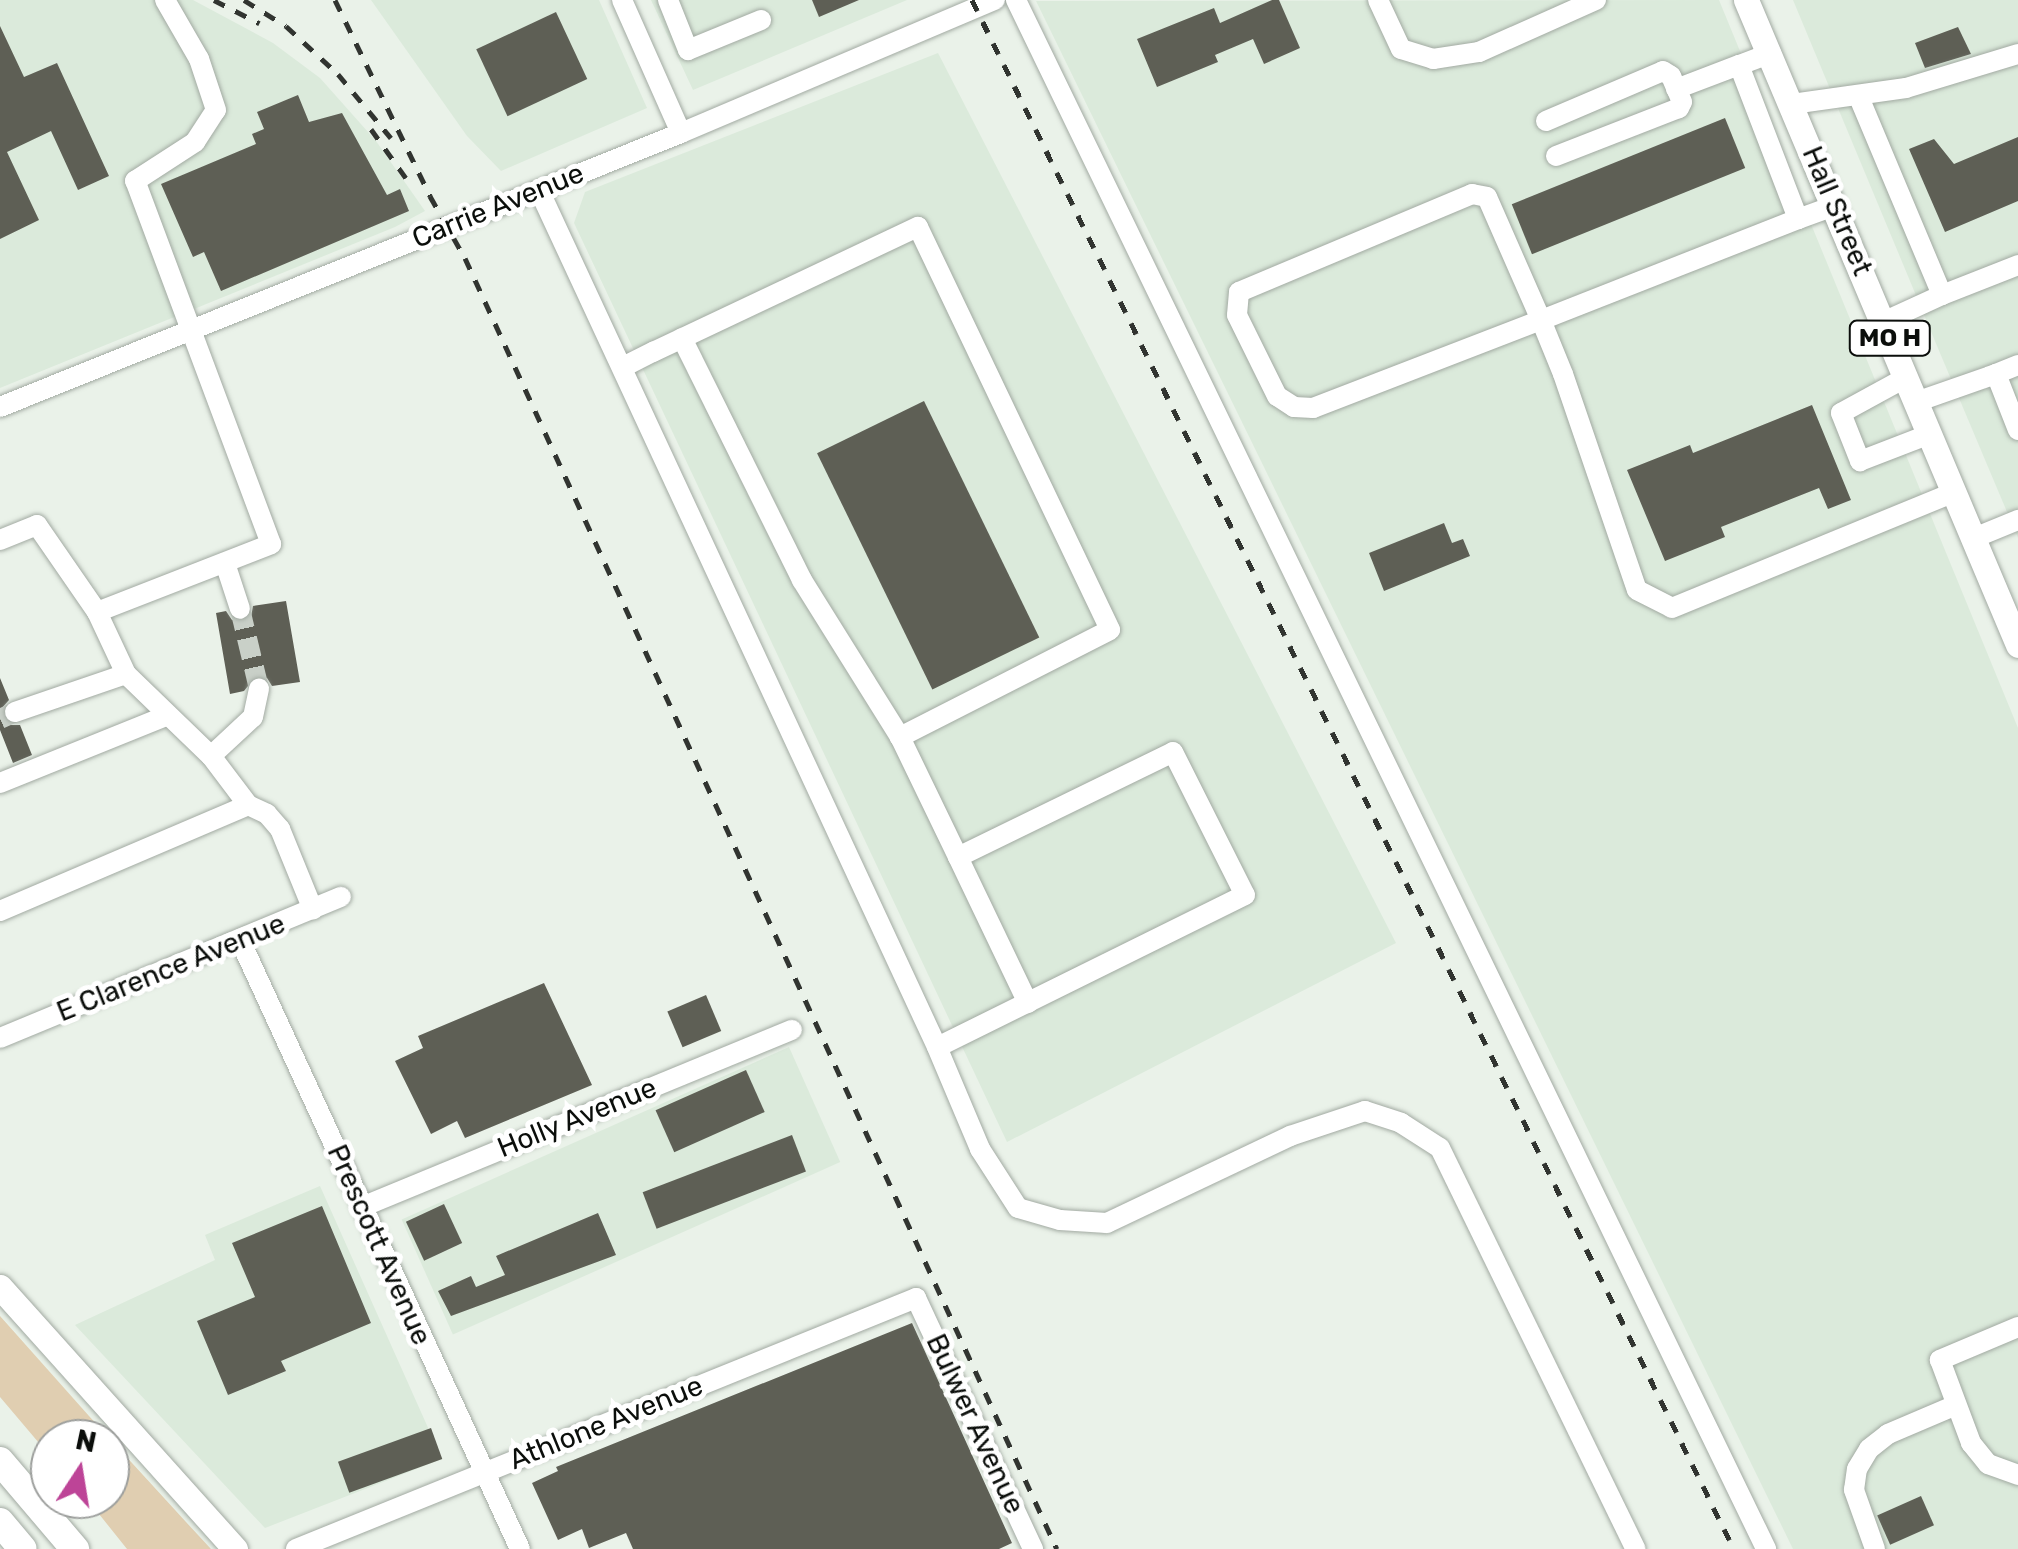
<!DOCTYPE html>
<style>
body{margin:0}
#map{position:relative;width:2018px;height:1549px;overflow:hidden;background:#eaf2e9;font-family:Rubik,sans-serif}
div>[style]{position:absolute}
.built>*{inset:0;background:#dbeadb;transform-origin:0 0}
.green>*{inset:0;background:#e0ceb1}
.building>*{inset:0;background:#5e5f55;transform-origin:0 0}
.minor-tunnel>*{height:20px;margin-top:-10px;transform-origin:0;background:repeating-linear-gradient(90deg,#c9d0c8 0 20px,transparent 0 30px)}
.roads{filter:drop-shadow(0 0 2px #a2aaa2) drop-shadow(0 0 2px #a2aaa2)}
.minor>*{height:20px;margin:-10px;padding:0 10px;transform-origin:10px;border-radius:10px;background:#fff}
.major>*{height:25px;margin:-12.5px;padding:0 12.5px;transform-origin:12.5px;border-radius:12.5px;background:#fff}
.highway>*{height:28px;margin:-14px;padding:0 14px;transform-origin:14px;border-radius:14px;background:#fff}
.rail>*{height:5px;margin-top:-2.5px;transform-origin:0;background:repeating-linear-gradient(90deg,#313430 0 12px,transparent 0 24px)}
span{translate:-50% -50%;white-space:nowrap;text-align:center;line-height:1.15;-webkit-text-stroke:10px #fff;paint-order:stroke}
.shield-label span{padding:2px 8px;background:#fff;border:2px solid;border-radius:8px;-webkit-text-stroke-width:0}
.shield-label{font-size:25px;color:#0b0e0b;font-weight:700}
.street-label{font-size:28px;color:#0b0e0b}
.north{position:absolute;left:30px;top:1419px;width:100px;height:100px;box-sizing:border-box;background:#fff;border:2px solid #9d9f9d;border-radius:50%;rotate:12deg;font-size:28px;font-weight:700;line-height:40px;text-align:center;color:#0b0e0b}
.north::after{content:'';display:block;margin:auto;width:35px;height:45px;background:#bd4497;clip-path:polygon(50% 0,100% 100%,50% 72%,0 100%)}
</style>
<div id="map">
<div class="built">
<div style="clip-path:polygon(0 0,193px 0,273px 43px,320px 78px,376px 141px,425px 211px,395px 227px,0 388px)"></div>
<div style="clip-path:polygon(371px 0,599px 0,647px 108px,501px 171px,467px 136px)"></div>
<div style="clip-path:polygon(651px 0,907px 0,693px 90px)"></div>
<div style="clip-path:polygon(1719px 0,2018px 728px,2018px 1549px,1793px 1549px,1036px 1px)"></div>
<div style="clip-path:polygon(1793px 0,2018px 0,2018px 538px,1940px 353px)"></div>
<div style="clip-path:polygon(938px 53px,1396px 943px,1007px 1142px,574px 223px,585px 192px)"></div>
<div style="left:789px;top:1047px;width:126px;height:424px;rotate:66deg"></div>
<div style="clip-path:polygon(320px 1186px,442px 1459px,265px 1528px,75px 1325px,215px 1260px,205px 1235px)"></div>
</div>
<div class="green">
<div style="clip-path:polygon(0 1316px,89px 1416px,186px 1522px,211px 1549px,127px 1549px,87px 1499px,110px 1499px,110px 1439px,50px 1439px,50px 1456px,0 1397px)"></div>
</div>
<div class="building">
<div style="clip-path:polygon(812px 0,859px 0,819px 17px)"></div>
<div style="clip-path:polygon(1272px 0,1279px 0,1300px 48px,1264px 64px,1253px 39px,1215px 55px,1218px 62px,1157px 87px,1137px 39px,1214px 8px,1220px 23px)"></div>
<div style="left:556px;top:12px;width:74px;height:88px;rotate:65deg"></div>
<div style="clip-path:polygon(0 26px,24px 77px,57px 63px,109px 176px,78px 190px,51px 131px,7px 152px,39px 220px,0 239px)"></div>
<div style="clip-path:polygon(1958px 27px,1971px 54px,1925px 68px,1915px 43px)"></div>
<div style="clip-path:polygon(298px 95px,309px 122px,342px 113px,387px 195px,400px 189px,409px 211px,221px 291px,204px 252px,193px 257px,161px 184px,256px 144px,252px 134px,264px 129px,257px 112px)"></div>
<div style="left:1725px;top:118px;width:54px;height:230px;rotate:68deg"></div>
<div style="clip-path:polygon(2018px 137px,2018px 201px,1945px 232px,1909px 149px,1934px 139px,1954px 164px)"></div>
<div style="left:924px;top:401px;width:263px;height:119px;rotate:64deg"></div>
<div style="clip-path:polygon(1812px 405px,1851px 500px,1828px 509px,1819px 488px,1721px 527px,1725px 537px,1665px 561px,1627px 470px,1690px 445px,1693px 453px)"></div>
<div style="clip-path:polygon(1444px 523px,1452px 543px,1463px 539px,1470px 556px,1384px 591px,1369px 553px)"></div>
<div style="clip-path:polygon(286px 601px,300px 682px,272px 686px,267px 678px,256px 676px,244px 691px,230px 694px,216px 613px,226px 611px,232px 620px,243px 622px,251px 617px,253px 606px)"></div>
<div style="clip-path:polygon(0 678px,9px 700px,2px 708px,2px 717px,11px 725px,20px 725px,32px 755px,13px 763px,0 730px)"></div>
<div style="clip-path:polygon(544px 983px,592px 1085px,465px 1138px,457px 1121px,431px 1134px,395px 1061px,423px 1048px,418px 1036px)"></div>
<div style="left:706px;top:995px;width:39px;height:42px;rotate:67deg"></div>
<div style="left:746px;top:1070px;width:46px;height:99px;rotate:66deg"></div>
<div style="left:792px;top:1135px;width:39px;height:160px;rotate:69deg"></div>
<div style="left:444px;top:1204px;width:43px;height:42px;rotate:65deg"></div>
<div style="clip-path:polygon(322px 1206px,371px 1323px,281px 1361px,286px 1371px,228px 1395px,197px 1321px,255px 1297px,232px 1243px)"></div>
<div style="clip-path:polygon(598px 1213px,616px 1255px,451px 1316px,438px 1291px,471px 1276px,476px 1287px,505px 1275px,496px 1256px)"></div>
<div style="clip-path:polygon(912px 1323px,1012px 1543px,999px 1549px,633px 1549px,626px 1533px,589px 1548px,582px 1529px,558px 1540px,532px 1483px,558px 1471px,556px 1467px)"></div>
<div style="left:431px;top:1428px;width:33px;height:99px;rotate:70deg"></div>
<div style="left:1921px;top:1496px;width:32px;height:48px;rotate:66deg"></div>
</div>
<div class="minor-tunnel">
<div style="left:240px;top:609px;width:82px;rotate:76.6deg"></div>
<div style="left:0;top:719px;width:17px;rotate:-25deg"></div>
</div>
<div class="roads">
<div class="minor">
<div style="left:622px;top:0;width:145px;rotate:66.1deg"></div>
<div style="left:668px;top:0;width:54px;rotate:68.2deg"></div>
<div style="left:688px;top:50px;width:79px;rotate:-22.3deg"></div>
<div style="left:1016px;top:0;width:1721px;rotate:64.16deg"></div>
<div style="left:1378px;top:0;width:54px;rotate:64.9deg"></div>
<div style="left:1401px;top:49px;width:34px;rotate:17deg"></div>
<div style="left:1433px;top:59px;width:47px;rotate:-8.7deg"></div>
<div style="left:1479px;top:52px;width:128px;rotate:-24deg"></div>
<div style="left:1771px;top:53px;width:34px;rotate:159deg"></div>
<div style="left:1739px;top:65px;width:165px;rotate:69deg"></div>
<div style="left:1798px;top:219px;width:38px;rotate:-20deg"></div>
<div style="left:1676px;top:89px;width:67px;rotate:-20.9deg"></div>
<div style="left:1858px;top:95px;width:217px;rotate:67.2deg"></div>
<div style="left:1942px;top:295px;width:65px;rotate:155.4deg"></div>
<div style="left:1792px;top:104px;width:115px;rotate:-8deg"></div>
<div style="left:1906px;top:88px;width:117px;rotate:-16.9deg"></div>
<div style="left:1546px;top:121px;width:127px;rotate:-23.1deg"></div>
<div style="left:1663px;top:71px;width:9px;rotate:32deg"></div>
<div style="left:1671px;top:76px;width:28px;rotate:67deg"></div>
<div style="left:1682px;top:102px;width:7px;rotate:117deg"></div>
<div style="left:1679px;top:108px;width:132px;rotate:158.7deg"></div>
<div style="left:539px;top:190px;width:945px;rotate:65.09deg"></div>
<div style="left:937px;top:1047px;width:111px;rotate:67.1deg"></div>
<div style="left:980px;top:1149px;width:70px;rotate:57.2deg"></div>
<div style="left:1018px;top:1208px;width:44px;rotate:15.9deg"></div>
<div style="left:1060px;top:1220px;width:47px;rotate:3.7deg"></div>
<div style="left:1107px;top:1223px;width:203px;rotate:-25.4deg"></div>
<div style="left:1290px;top:1136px;width:79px;rotate:-18.4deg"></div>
<div style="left:1365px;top:1111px;width:38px;rotate:18deg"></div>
<div style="left:1401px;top:1123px;width:46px;rotate:32.7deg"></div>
<div style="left:1440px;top:1148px;width:446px;rotate:64deg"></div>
<div style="left:1798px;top:219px;width:276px;rotate:158.5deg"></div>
<div style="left:1541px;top:320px;width:244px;rotate:158.9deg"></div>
<div style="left:1313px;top:408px;width:19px;rotate:-177deg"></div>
<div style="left:1294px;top:407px;width:20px;rotate:-147deg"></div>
<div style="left:1277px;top:396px;width:90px;rotate:-116.3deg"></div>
<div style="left:1237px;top:315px;width:23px;rotate:-85deg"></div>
<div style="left:1239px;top:292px;width:253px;rotate:-22.8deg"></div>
<div style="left:1472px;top:194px;width:15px;rotate:11deg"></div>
<div style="left:1487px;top:197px;width:134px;rotate:66.3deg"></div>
<div style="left:1541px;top:320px;width:58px;rotate:67.8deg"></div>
<div style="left:1563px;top:374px;width:228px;rotate:71.1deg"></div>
<div style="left:1637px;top:590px;width:39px;rotate:27deg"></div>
<div style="left:1672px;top:608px;width:306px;rotate:-22.3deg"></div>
<div style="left:1942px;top:295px;width:82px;rotate:-21.5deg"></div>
<div style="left:2018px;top:365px;width:24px;rotate:158deg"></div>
<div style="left:1996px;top:374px;width:60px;rotate:68.6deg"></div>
<div style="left:623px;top:367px;width:34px;rotate:-27deg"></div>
<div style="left:653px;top:352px;width:293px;rotate:-25.3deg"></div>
<div style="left:918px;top:227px;width:446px;rotate:64.5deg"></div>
<div style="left:1110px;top:630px;width:236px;rotate:153deg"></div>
<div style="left:900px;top:737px;width:185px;rotate:-122deg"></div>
<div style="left:802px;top:580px;width:270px;rotate:-116.4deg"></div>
<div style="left:1905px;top:378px;width:73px;rotate:151.3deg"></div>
<div style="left:1841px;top:413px;width:52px;rotate:68.4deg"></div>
<div style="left:1860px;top:461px;width:75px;rotate:-21.1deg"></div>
<div style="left:1916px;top:402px;width:85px;rotate:-19.3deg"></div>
<div style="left:0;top:407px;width:734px;rotate:-21.92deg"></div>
<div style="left:681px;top:133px;width:341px;rotate:-23deg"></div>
<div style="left:1974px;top:538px;width:48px;rotate:-22.2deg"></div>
<div style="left:0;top:540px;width:40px;rotate:-22deg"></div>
<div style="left:37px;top:525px;width:106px;rotate:55.4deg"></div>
<div style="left:97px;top:612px;width:187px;rotate:-21.3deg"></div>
<div style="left:271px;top:544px;width:388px;rotate:-110.5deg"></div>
<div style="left:135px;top:181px;width:72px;rotate:-33deg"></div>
<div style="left:195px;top:142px;width:38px;rotate:-57deg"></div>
<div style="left:216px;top:110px;width:54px;rotate:-108.4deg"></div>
<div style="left:199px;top:59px;width:68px;rotate:-120deg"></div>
<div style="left:225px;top:563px;width:48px;rotate:71.9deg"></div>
<div style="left:97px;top:612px;width:68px;rotate:64.9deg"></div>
<div style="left:126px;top:674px;width:118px;rotate:44deg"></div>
<div style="left:211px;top:756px;width:61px;rotate:52.9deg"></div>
<div style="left:15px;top:712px;width:117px;rotate:-18.9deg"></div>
<div style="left:900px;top:737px;width:133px;rotate:64.2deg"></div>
<div style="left:958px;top:857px;width:239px;rotate:-26deg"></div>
<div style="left:1173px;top:752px;width:160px;rotate:63.3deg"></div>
<div style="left:1245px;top:895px;width:343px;rotate:153.7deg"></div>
<div style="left:211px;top:756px;width:57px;rotate:-42.9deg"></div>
<div style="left:253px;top:717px;width:29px;rotate:-78deg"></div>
<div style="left:0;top:783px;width:181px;rotate:-22deg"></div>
<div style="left:958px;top:857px;width:162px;rotate:64.4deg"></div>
<div style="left:0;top:911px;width:270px;rotate:-23.1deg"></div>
<div style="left:248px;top:805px;width:21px;rotate:25deg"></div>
<div style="left:267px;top:814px;width:20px;rotate:49deg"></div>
<div style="left:280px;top:829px;width:87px;rotate:67.8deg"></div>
<div style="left:240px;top:940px;width:670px;rotate:65.31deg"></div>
<div style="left:0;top:1038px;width:369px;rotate:-22.5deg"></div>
<div style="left:362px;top:1207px;width:465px;rotate:-22.4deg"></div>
<div style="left:2018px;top:1327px;width:85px;rotate:157.1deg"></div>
<div style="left:1940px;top:1360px;width:89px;rotate:69.5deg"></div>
<div style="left:1971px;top:1443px;width:27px;rotate:51deg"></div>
<div style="left:1988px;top:1464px;width:32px;rotate:20deg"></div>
<div style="left:296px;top:1549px;width:669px;rotate:-22.04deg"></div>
<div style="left:916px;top:1298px;width:277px;rotate:65deg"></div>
<div style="left:1875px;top:1549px;width:63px;rotate:-109.6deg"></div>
<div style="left:1854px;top:1490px;width:21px;rotate:-82deg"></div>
<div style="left:1857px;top:1469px;width:23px;rotate:-59deg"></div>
<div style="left:1869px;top:1449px;width:24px;rotate:-38deg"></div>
<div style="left:1888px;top:1434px;width:74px;rotate:-23.1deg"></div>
</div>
<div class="major">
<div style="left:1746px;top:0;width:700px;rotate:67.13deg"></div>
<div style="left:0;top:1287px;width:352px;rotate:48.1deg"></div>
</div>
<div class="highway">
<div style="left:0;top:1461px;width:116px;rotate:49.6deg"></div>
<div style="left:0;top:1522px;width:35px;rotate:50deg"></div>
</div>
</div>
<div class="rail">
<div style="left:214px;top:0;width:51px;rotate:27.1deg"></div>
<div style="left:244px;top:0;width:49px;rotate:31.8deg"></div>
<div style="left:286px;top:26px;width:71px;rotate:42.7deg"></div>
<div style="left:338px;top:74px;width:83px;rotate:50.4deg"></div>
<div style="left:335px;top:0;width:218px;rotate:64.1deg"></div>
<div style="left:430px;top:196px;width:71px;rotate:60.6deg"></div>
<div style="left:465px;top:258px;width:1420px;rotate:65.37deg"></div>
<div style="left:972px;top:0;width:1726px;rotate:63.81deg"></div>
<div style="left:371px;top:129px;width:60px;rotate:54.5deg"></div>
</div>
<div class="shield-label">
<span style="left:1890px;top:338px">MO H</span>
</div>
<div class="street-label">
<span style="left:498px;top:206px;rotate:-22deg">Carrie Avenue</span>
<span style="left:1837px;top:211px;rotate:67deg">Hall Street</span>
<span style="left:171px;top:968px;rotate:-22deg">E Clarence Avenue</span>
<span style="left:577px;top:1118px;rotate:-22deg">Holly Avenue</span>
<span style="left:379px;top:1245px;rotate:66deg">Prescott Avenue</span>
<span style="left:606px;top:1423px;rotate:-22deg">Athlone Avenue</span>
<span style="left:975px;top:1424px;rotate:65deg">Bulwer Avenue</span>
</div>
<div class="north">N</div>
</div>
